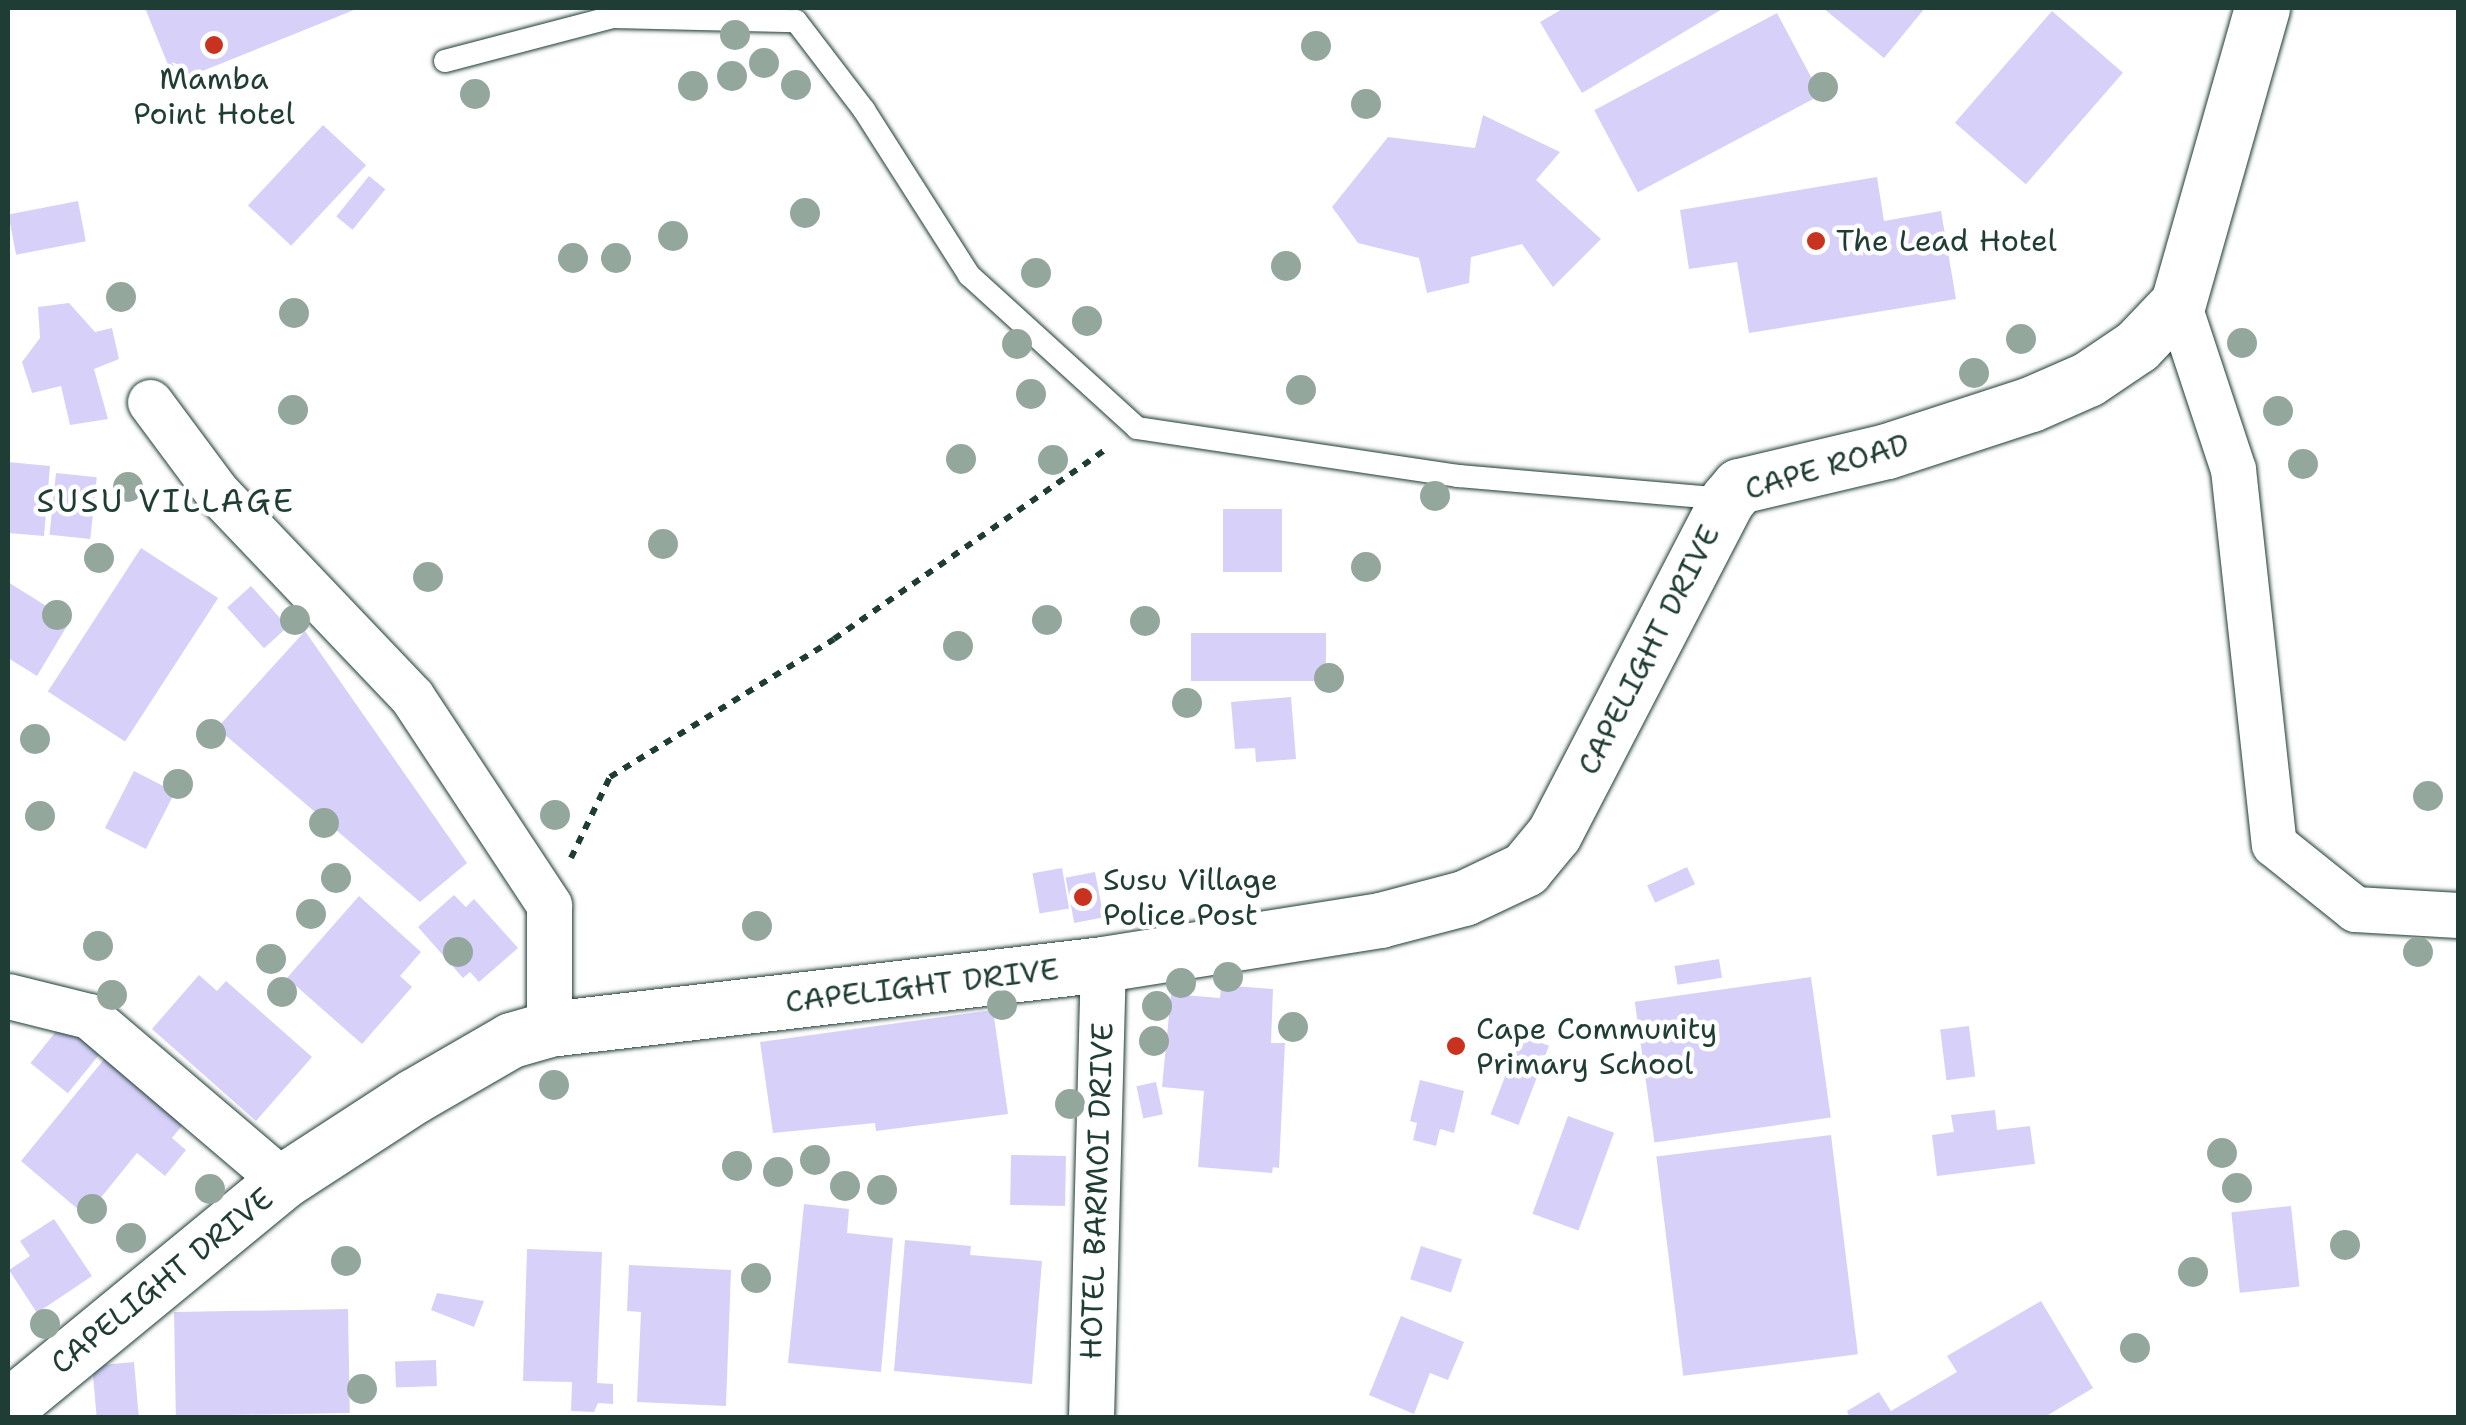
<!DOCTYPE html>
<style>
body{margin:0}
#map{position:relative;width:2466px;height:1425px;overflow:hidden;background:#fff;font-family:"Shantell Sans",sans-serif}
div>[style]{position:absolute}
.building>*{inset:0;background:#d7d1fa;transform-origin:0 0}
.path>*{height:6px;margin-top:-3px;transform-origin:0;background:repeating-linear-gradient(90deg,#1f3d34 0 8px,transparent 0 16px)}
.roads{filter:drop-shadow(0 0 2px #1f3d34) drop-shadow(0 0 2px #1f3d34)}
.service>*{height:22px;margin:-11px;padding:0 11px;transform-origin:11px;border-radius:11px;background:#fff}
.minor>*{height:45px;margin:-22.5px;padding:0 22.5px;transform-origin:22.5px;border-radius:22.5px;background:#fff}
.tertiary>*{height:55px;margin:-27.5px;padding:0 27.5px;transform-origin:27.5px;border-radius:27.5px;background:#fff}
.trees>*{width:30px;height:30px;margin:-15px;border-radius:50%;background:#93a79d}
.dots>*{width:28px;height:28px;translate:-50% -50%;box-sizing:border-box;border:5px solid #fff;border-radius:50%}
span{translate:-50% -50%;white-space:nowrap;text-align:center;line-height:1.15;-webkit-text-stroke:9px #fff;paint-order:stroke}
.poi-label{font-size:30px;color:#1f3d34}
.left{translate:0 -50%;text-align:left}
.street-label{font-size:30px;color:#1f3d34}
.neighbourhood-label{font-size:32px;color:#1f3d34;letter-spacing:2.5px}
.frame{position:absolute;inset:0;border:10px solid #1f3d34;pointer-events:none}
</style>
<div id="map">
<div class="building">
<div style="clip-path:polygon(145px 8px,359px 8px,175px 82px)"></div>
<div style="clip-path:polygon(1564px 8px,1724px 8px,1582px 93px,1540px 22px)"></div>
<div style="clip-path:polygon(1823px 8px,1925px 8px,1884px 58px)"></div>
<div style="left:2052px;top:11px;width:94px;height:148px;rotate:41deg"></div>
<div style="left:1777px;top:13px;width:93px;height:207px;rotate:62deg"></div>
<div style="clip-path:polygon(1483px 115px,1560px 152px,1536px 180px,1601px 239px,1553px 287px,1522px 244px,1471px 257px,1469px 283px,1427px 293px,1419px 258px,1358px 243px,1332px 207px,1388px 137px,1475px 148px)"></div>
<div style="left:323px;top:125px;width:59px;height:110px;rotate:43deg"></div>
<div style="left:369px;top:176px;width:21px;height:52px;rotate:39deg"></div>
<div style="clip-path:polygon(1877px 177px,1884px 221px,1941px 211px,1956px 299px,1749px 333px,1737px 262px,1689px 269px,1680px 210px)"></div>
<div style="left:78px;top:201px;width:41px;height:71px;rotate:79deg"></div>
<div style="clip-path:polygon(69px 303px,95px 332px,112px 328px,119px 359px,94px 369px,108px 419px,70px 425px,61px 386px,32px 393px,22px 362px,40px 338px,38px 307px)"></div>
<div style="clip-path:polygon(8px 462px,50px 466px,44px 536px,8px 533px)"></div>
<div style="left:56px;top:473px;width:41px;height:62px;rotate:6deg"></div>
<div style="left:1223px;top:509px;width:59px;height:63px"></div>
<div style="left:141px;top:548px;width:92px;height:171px;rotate:33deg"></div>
<div style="clip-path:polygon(8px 582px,70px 621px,37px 676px,8px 658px)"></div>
<div style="left:251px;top:586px;width:55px;height:32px;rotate:48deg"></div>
<div style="clip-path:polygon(305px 631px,467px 863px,420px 902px,217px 728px)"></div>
<div style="left:1191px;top:633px;width:135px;height:48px"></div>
<div style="clip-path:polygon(1291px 697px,1296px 759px,1256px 762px,1255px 748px,1235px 749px,1231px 702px)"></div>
<div style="left:134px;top:771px;width:46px;height:64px;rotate:27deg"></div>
<div style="left:1687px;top:867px;width:19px;height:44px;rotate:65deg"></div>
<div style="left:1062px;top:868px;width:41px;height:30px;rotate:80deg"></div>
<div style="left:1095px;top:872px;width:46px;height:30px;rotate:79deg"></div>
<div style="clip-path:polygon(454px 895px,466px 907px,474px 899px,518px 948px,479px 982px,470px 972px,463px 978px,418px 927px)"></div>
<div style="clip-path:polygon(359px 896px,421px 952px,400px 976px,412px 987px,362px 1044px,287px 978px)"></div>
<div style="left:1719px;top:959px;width:19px;height:45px;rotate:81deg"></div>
<div style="clip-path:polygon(199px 975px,217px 991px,226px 981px,312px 1057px,256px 1121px,152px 1029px)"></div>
<div style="left:1811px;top:977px;width:142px;height:178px;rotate:82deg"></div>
<div style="clip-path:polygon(1221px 985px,1273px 989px,1271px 1043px,1285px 1043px,1279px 1168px,1273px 1167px,1272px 1173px,1198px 1167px,1204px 1091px,1162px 1087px,1171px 994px,1220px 998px)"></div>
<div style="clip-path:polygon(993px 1010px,1008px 1114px,876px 1131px,875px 1123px,773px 1133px,760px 1042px)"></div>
<div style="left:67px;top:1018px;width:48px;height:58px;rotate:39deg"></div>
<div style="left:1969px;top:1026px;width:51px;height:29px;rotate:83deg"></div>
<div style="left:1521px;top:1035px;width:30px;height:85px;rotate:21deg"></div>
<div style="clip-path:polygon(110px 1052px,189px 1117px,172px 1138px,186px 1150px,165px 1176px,137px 1153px,86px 1216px,21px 1161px)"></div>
<div style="clip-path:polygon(1420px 1080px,1464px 1091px,1454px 1133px,1440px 1129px,1436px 1146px,1413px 1140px,1417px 1123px,1410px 1121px)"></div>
<div style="left:1156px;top:1082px;width:33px;height:20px;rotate:78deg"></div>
<div style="clip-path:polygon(1995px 1110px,1997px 1130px,2030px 1126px,2035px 1164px,1937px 1176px,1932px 1135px,1954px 1132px,1951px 1115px)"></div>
<div style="left:1568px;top:1116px;width:49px;height:104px;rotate:20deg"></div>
<div style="left:1831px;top:1135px;width:221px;height:176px;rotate:83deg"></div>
<div style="left:1011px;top:1155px;width:55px;height:50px;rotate:1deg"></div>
<div style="clip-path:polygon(804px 1204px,849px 1209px,847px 1233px,893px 1238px,881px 1372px,788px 1363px)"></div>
<div style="left:2291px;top:1206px;width:81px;height:60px;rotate:84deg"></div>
<div style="clip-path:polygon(54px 1219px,92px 1276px,37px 1313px,9px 1270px,30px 1256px,20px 1241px)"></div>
<div style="clip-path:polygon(905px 1240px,971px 1246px,970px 1255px,1042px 1261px,1032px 1384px,894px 1371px)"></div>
<div style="left:1421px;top:1246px;width:43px;height:35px;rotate:18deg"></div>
<div style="clip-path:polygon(527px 1249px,602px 1252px,597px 1383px,613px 1384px,613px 1404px,598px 1403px,594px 1412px,571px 1411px,572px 1382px,523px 1381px)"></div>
<div style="clip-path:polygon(629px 1265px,731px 1270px,726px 1406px,637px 1402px,641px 1312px,627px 1311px)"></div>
<div style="clip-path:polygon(437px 1293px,484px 1301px,474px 1327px,431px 1310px)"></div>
<div style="clip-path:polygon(2041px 1301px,2093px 1388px,2043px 1418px,1850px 1418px,1847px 1411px,1879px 1392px,1891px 1411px,1957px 1372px,1947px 1356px)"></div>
<div style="left:348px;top:1309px;width:104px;height:174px;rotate:89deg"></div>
<div style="clip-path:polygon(1401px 1316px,1464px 1342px,1448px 1380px,1430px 1373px,1414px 1414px,1369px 1395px)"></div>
<div style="left:436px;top:1360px;width:26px;height:41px;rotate:88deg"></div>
<div style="left:134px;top:1362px;width:56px;height:42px;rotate:85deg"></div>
</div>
<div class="path">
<div style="left:571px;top:858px;width:90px;rotate:-64.3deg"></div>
<div style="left:610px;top:777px;width:263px;rotate:-31.6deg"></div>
<div style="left:834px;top:639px;width:334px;rotate:-34.9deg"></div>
</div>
<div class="roads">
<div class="service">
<div style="left:445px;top:61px;width:174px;rotate:-14.7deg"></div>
<div style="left:613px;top:17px;width:183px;rotate:1.3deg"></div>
<div style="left:796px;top:21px;width:112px;rotate:52.6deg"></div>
<div style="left:864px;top:110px;width:196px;rotate:57.5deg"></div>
<div style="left:969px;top:275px;width:227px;rotate:42.3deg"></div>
<div style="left:1137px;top:428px;width:325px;rotate:8.5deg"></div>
<div style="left:1458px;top:476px;width:271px;rotate:4.9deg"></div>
</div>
<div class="minor">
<div style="left:2178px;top:303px;width:175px;rotate:71.7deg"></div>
<div style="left:2233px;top:469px;width:377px;rotate:83.8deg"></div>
<div style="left:2274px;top:844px;width:104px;rotate:38.7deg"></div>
<div style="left:2355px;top:909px;width:103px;rotate:3.3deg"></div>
<div style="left:150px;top:402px;width:111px;rotate:53.4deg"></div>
<div style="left:216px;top:491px;width:284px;rotate:46.4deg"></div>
<div style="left:412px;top:697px;width:249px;rotate:56.6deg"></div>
<div style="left:549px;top:905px;width:124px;rotate:90deg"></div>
<div style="left:8px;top:996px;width:83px;rotate:13.9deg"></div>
<div style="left:89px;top:1016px;width:255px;rotate:40.4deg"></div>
<div style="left:1091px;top:1418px;width:454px;rotate:-88.5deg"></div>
</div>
<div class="tertiary">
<div style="left:8px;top:1407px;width:356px;rotate:-39.4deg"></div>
<div style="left:283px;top:1181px;width:156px;rotate:-33deg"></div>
<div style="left:414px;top:1096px;width:112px;rotate:-30deg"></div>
<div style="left:511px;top:1040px;width:40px;rotate:-16deg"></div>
<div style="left:549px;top:1029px;width:558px;rotate:-6.69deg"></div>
<div style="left:1103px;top:964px;width:280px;rotate:-9deg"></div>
<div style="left:1380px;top:920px;width:87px;rotate:-14.7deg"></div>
<div style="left:1464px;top:898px;width:68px;rotate:-25.4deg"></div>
<div style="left:1525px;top:869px;width:45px;rotate:-50.4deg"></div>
<div style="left:1554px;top:834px;width:377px;rotate:-62.6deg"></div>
<div style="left:1728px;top:499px;width:17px;rotate:-50deg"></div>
<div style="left:1739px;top:486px;width:152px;rotate:-13.3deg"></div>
<div style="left:1887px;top:451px;width:151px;rotate:-18.1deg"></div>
<div style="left:2031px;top:404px;width:62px;rotate:-23.7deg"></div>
<div style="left:2088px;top:379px;width:59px;rotate:-34deg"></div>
<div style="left:2137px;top:346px;width:59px;rotate:-46.4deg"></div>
<div style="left:2178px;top:303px;width:307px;rotate:-74.1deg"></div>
</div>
</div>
<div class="trees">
<div style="left:735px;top:35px"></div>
<div style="left:1316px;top:46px"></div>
<div style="left:764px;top:63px"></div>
<div style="left:732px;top:76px"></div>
<div style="left:796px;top:85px"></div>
<div style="left:693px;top:86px"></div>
<div style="left:1823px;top:87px"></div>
<div style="left:475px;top:94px"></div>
<div style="left:1366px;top:104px"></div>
<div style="left:805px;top:213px"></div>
<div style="left:673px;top:236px"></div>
<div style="left:573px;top:258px"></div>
<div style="left:616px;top:258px"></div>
<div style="left:1286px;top:266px"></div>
<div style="left:1036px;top:273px"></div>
<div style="left:121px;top:297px"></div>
<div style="left:294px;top:313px"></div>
<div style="left:1087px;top:321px"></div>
<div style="left:2021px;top:339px"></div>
<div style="left:2242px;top:343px"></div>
<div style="left:1017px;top:344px"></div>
<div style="left:1974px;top:373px"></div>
<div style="left:1301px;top:390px"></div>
<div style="left:1031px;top:394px"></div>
<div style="left:293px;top:410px"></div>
<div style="left:2278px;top:411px"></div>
<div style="left:961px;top:459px"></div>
<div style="left:1053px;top:460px"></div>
<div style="left:2303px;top:464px"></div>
<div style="left:128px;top:487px"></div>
<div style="left:1435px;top:496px"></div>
<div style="left:663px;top:544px"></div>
<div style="left:99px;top:558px"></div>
<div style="left:1366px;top:567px"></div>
<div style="left:428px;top:577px"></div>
<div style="left:57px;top:615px"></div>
<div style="left:295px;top:620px"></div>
<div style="left:1047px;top:620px"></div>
<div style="left:1145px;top:621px"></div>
<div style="left:958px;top:646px"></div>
<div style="left:1329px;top:678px"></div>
<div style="left:1187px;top:703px"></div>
<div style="left:211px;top:734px"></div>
<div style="left:35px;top:739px"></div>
<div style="left:178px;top:784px"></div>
<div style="left:2428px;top:796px"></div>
<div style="left:555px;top:815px"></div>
<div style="left:40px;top:816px"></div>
<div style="left:324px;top:823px"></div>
<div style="left:336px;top:878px"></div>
<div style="left:311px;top:914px"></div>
<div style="left:757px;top:926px"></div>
<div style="left:98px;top:946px"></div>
<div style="left:458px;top:952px"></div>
<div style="left:2418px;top:952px"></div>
<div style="left:271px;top:959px"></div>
<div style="left:1228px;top:977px"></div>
<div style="left:1181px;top:983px"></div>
<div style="left:282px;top:992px"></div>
<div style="left:112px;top:995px"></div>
<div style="left:1002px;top:1005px"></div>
<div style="left:1157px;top:1006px"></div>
<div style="left:1293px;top:1027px"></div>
<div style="left:1154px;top:1041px"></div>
<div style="left:554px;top:1085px"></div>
<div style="left:1070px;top:1104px"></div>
<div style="left:2222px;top:1153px"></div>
<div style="left:815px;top:1160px"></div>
<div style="left:737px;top:1166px"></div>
<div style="left:778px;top:1172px"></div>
<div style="left:845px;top:1186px"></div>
<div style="left:2237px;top:1188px"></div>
<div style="left:210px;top:1189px"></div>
<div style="left:882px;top:1190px"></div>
<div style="left:92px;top:1209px"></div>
<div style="left:131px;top:1238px"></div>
<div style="left:2345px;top:1245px"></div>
<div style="left:346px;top:1261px"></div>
<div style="left:2193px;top:1272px"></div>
<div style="left:756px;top:1278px"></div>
<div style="left:45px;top:1324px"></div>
<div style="left:2135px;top:1348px"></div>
<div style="left:362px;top:1389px"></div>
</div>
<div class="dots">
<div style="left:214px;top:45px;background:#c8321e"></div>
<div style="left:1816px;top:241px;background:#c8321e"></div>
<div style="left:1083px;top:897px;background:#c8321e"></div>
<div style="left:1456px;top:1046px;background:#c8321e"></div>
</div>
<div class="poi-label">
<span style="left:214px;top:96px">Mamba<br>Point Hotel</span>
<span class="left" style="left:1836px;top:241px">The Lead Hotel</span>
<span class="left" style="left:1103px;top:897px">Susu Village<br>Police Post</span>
<span class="left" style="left:1476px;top:1046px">Cape Community<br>Primary School</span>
</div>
<div class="street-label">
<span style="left:1827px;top:467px;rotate:-16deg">CAPE ROAD</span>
<span style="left:1649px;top:650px;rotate:-63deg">CAPELIGHT DRIVE</span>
<span style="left:922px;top:986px;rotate:-7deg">CAPELIGHT DRIVE</span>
<span style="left:1097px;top:1191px;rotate:-88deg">HOTEL BARMOI DRIVE</span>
<span style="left:162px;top:1281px;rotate:-39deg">CAPELIGHT DRIVE</span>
</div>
<div class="neighbourhood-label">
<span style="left:166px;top:501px">SUSU VILLAGE</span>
</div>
<div class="frame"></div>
</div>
